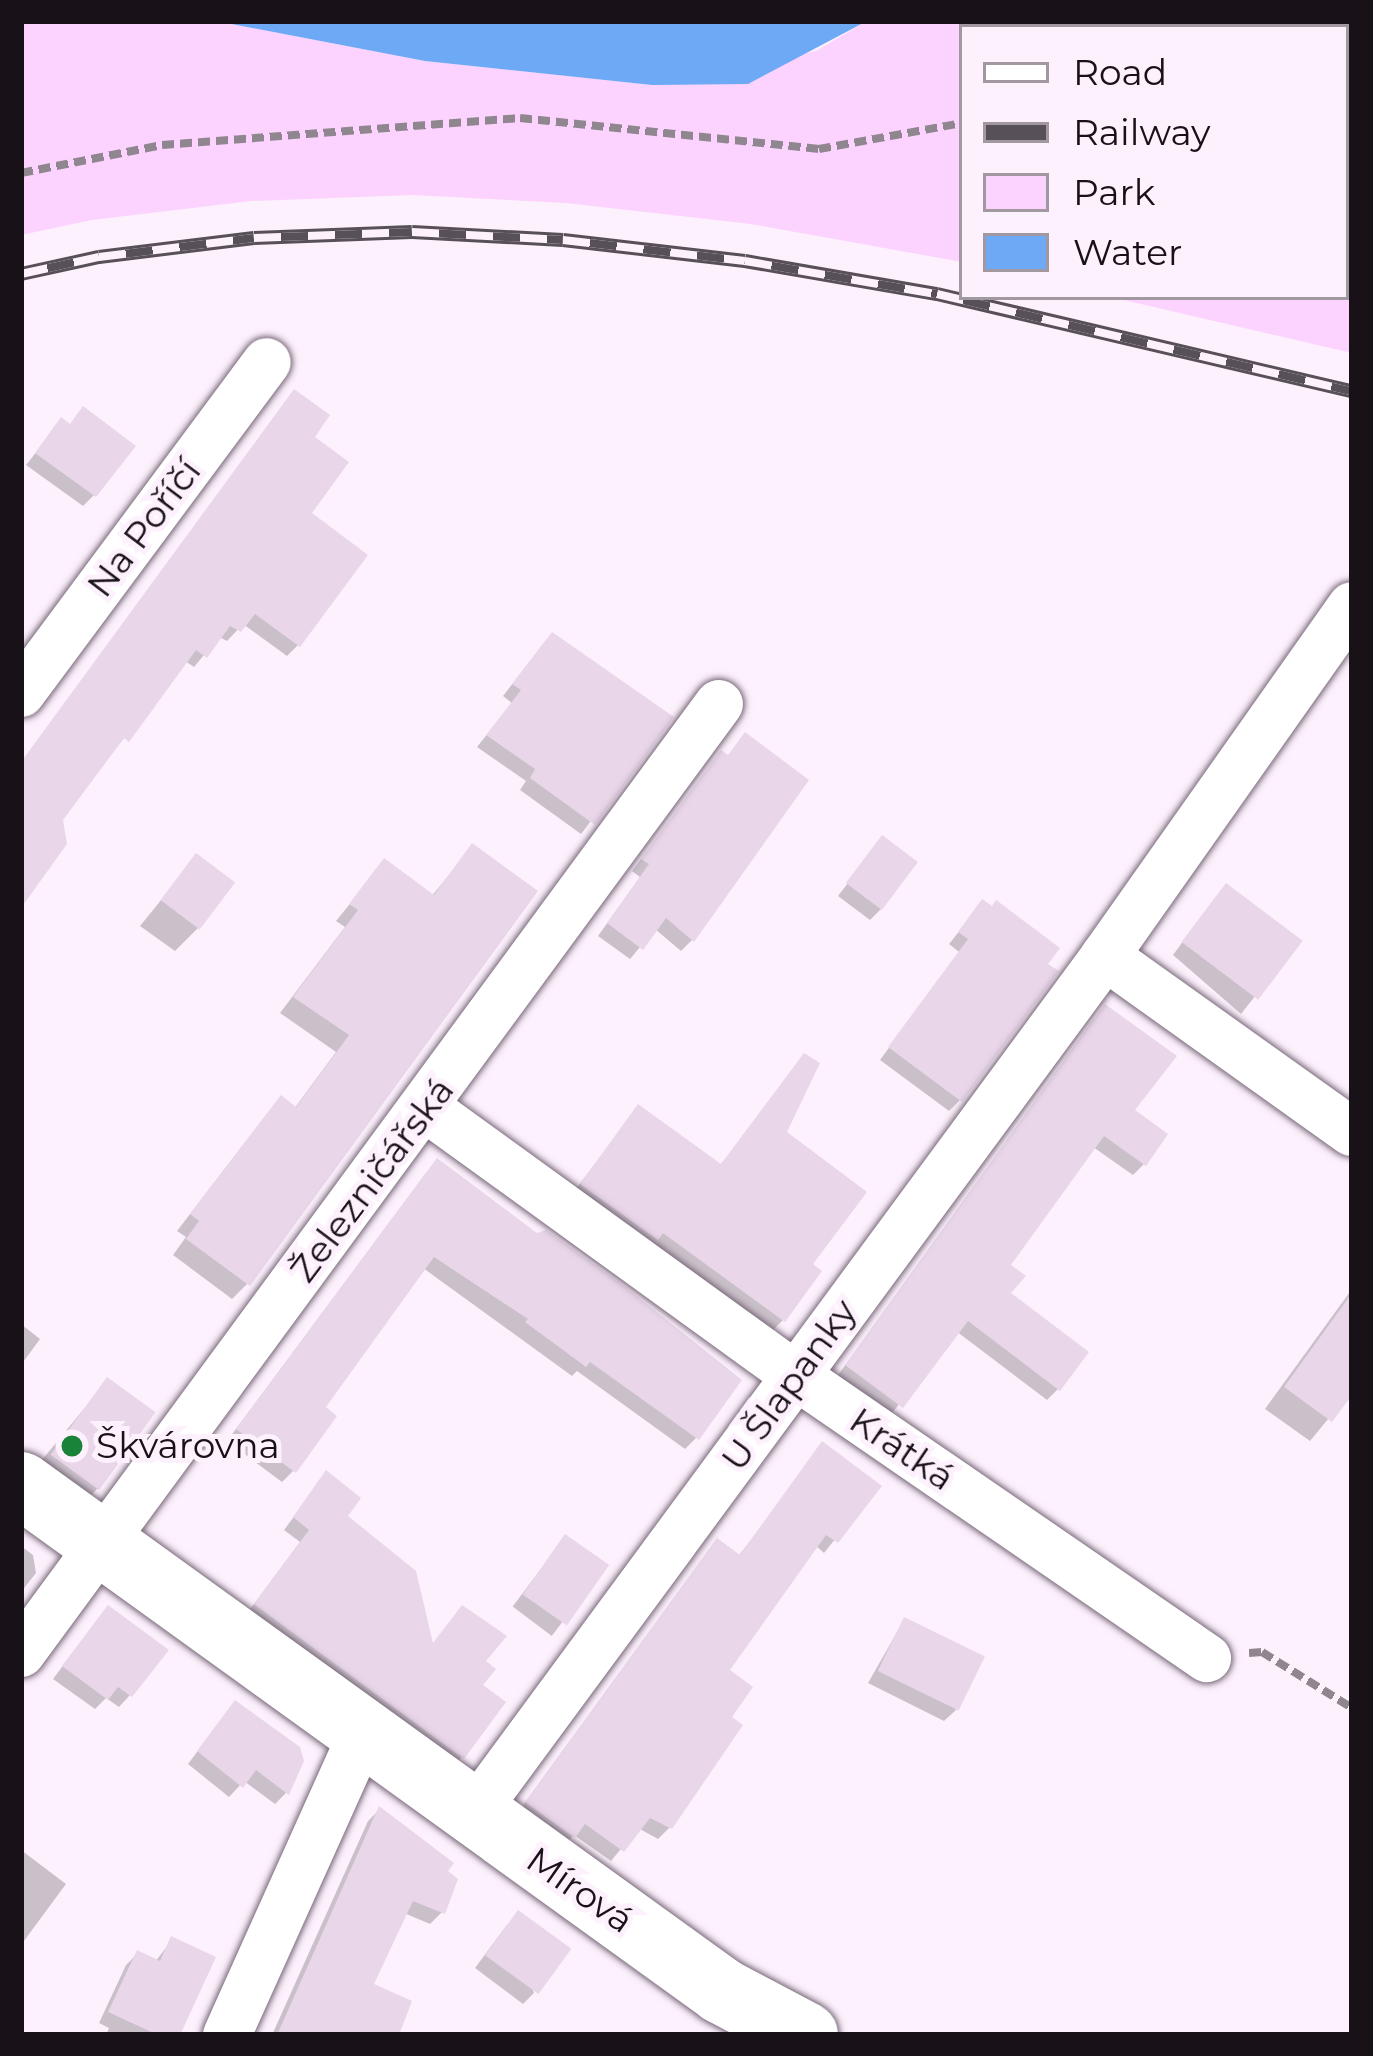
<!DOCTYPE html>
<meta charset="utf-8">
<style>
body{margin:0}
#map{position:relative;width:1373px;height:2056px;overflow:hidden;background:#fdf1fd;font-family:Montserrat,sans-serif}
div>[style]{position:absolute}
.green>*{inset:0;background:#fcd2fe}
.water>*{inset:0;background:#6ea9f6}
.shadow>*{inset:0;background:#0003;transform-origin:0 0}
.building>*{inset:0;background:#e9d6e9;transform-origin:0 0}
.path>*{height:8px;margin-top:-4px;transform-origin:0;background:repeating-linear-gradient(90deg,#8f868f 0 12px,transparent 0 18px)}
.roads{filter:drop-shadow(0 0 3px #79697a) drop-shadow(0 0 3px #79697a)}
.street>*{height:48px;margin:-24px;padding:0 24px;transform-origin:24px;border-radius:24px;background:#fff}
.secondary>*{height:66px;margin:-33px;padding:0 33px;transform-origin:33px;border-radius:33px;background:#fff}
.rail>*{height:14px;margin-top:-7px;transform-origin:0;background:repeating-linear-gradient(90deg,#fdf1fd 0 27px,#585058 0 54px);box-sizing:border-box;border-block:3px solid #585058}
.dots>*{width:33px;height:33px;translate:-50% -50%;box-sizing:border-box;border:6px solid #fdf1fd;border-radius:50%}
span{translate:-50% -50%;white-space:nowrap;text-align:center;line-height:1.15;-webkit-text-stroke:10px #fdf1fd;paint-order:stroke}
.street-label{font-size:36px;color:#181218}
.poi-label{font-size:36px;color:#181218}
.left{translate:0 -50%;text-align:left}
.frame{position:absolute;inset:0;border:24px solid #181218;pointer-events:none}
.legend{position:absolute;left:959px;top:24px;width:390px;height:276px;box-sizing:border-box;background:#fdf1fd;border:3px solid #a198a1;margin:0;padding:15px 21px;list-style:none;font-size:36px;color:#181218}
.legend li{display:flex;align-items:center;gap:24px;height:60px}
.legend b{width:60px;border:3px solid #a198a1}
</style>
<div id="map">
<div class="green">
<div style="clip-path:polygon(21px 21px,216px 21px,425px 61px,652px 85px,816px 51px,867px 21px,1352px 21px,1352px 353px,1111px 297px,1346px 297px,1346px 27px,962px 27px,962px 262px,751px 224px,566px 203px,412px 195px,251px 201px,92px 220px,21px 235px)"></div>
</div>
<div class="water">
<div style="clip-path:polygon(216px 21px,867px 21px,748px 84px,652px 85px,425px 61px)"></div>
</div>
<div class="shadow">
<div style="clip-path:polygon(83px 410px,94px 495px,83px 506px,26px 465px,61px 421px,69px 426px)"></div>
<div style="clip-path:polygon(311px 437px,298px 645px,287px 656px,243px 624px,227px 641px,219px 637px,194px 667px,185px 661px,60px 819px,21px 881px,21px 766px)"></div>
<div style="clip-path:polygon(541px 647px,670px 717px,581px 834px,520px 790px,526px 781px,477px 747px,512px 703px,503px 696px)"></div>
<div style="clip-path:polygon(721px 754px,805px 781px,692px 940px,681px 951px,655px 929px,630px 959px,598px 936px,640px 877px,632px 871px)"></div>
<div style="clip-path:polygon(882px 839px,881px 909px,870px 920px,838px 896px)"></div>
<div style="clip-path:polygon(472px 847px,247px 1284px,232px 1299px,173px 1255px,186px 1237px,177px 1231px,266px 1115px,281px 1099px,294px 1109px,336px 1052px,280px 1013px,345px 927px,336px 921px,384px 862px,431px 897px)"></div>
<div style="clip-path:polygon(196px 857px,198px 928px,175px 951px,140px 926px)"></div>
<div style="clip-path:polygon(1215px 898px,1299px 940px,1241px 1014px,1173px 955px)"></div>
<div style="clip-path:polygon(982px 903px,960px 1100px,949px 1111px,880px 1060px,959px 952px,949px 944px)"></div>
<div style="clip-path:polygon(1094px 1019px,1131px 1111px,1144px 1164px,1133px 1175px,1093px 1147px,1006px 1265px,1007px 1294px,1058px 1389px,1047px 1400px,956px 1331px,889px 1417px,836px 1378px)"></div>
<div style="clip-path:polygon(805px 1057px,784px 1133px,809px 1265px,783px 1320px,769px 1334px,568px 1199px,638px 1108px,719px 1167px)"></div>
<div style="clip-path:polygon(426px 1173px,536px 1237px,696px 1438px,685px 1449px,577px 1371px,572px 1376px,423px 1268px,321px 1408px,293px 1471px,282px 1482px,227px 1441px)"></div>
<div style="clip-path:polygon(1352px 1289px,1352px 1390px,1310px 1441px,1265px 1409px)"></div>
<div style="clip-path:polygon(21px 1324px,40px 1339px,21px 1365px)"></div>
<div style="clip-path:polygon(107px 1381px,97px 1489px,74px 1512px,27px 1478px)"></div>
<div style="clip-path:polygon(823px 1444px,878px 1486px,824px 1553px,815px 1545px,726px 1670px,670px 1827px,658px 1839px,638px 1828px,611px 1861px,574px 1835px,561px 1848px,516px 1815px,706px 1554px,738px 1557px)"></div>
<div style="clip-path:polygon(326px 1474px,344px 1517px,430px 1646px,482px 1662px,462px 1757px,451px 1768px,245px 1616px,300px 1542px,284px 1530px)"></div>
<div style="left:565px;top:1537px;width:49px;height:87px;rotate:37deg"></div>
<div style="clip-path:polygon(21px 1546px,33px 1555px,36px 1573px,21px 1592px)"></div>
<div style="clip-path:polygon(97px 1620px,130px 1695px,119px 1707px,106px 1698px,95px 1709px,53px 1679px)"></div>
<div style="clip-path:polygon(904px 1620px,956px 1710px,944px 1721px,868px 1683px)"></div>
<div style="clip-path:polygon(225px 1715px,286px 1793px,275px 1804px,244px 1781px,229px 1797px,188px 1764px)"></div>
<div style="clip-path:polygon(379px 1810px,443px 1872px,442px 1912px,430px 1924px,404px 1913px,370px 1986px,395px 2035px,272px 2035px,368px 1821px)"></div>
<div style="clip-path:polygon(21px 1850px,66px 1884px,21px 1945px)"></div>
<div style="clip-path:polygon(507px 1925px,534px 1993px,523px 2004px,475px 1968px)"></div>
<div style="clip-path:polygon(172px 1940px,178px 2035px,106px 2035px,109px 2028px,99px 2023px,126px 1965px,137px 1954px,155px 1962px)"></div>
</div>
<div class="building">
<div style="clip-path:polygon(294px 389px,330px 415px,315px 437px,349px 462px,312px 513px,368px 555px,300px 647px,255px 614px,241px 632px,230px 626px,207px 658px,196px 650px,129px 742px,124px 738px,63px 820px,67px 844px,21px 908px,21px 762px)"></div>
<div style="clip-path:polygon(83px 406px,136px 446px,96px 497px,35px 453px,61px 417px,70px 424px)"></div>
<div style="clip-path:polygon(552px 632px,674px 717px,595px 825px,530px 778px,535px 769px,486px 735px,521px 690px,512px 684px)"></div>
<div style="clip-path:polygon(745px 732px,809px 780px,694px 942px,666px 918px,643px 950px,607px 923px,649px 864px,641px 859px,721px 750px,728px 755px)"></div>
<div style="left:882px;top:835px;width:45px;height:60px;rotate:37deg"></div>
<div style="clip-path:polygon(472px 843px,538px 891px,250px 1286px,186px 1239px,199px 1221px,190px 1214px,281px 1095px,296px 1107px,349px 1035px,293px 997px,358px 910px,349px 904px,384px 858px,434px 895px)"></div>
<div style="left:196px;top:853px;width:49px;height:59px;rotate:37deg"></div>
<div style="left:1226px;top:883px;width:96px;height:74px;rotate:37deg"></div>
<div style="clip-path:polygon(982px 899px,992px 906px,996px 900px,1060px 948px,1048px 964px,1059px 971px,962px 1102px,888px 1047px,968px 939px,958px 932px)"></div>
<div style="clip-path:polygon(1105px 1004px,1177px 1056px,1135px 1110px,1168px 1134px,1146px 1166px,1104px 1136px,1011px 1265px,1026px 1276px,1011px 1293px,1089px 1352px,1060px 1391px,968px 1321px,903px 1408px,845px 1365px)"></div>
<div style="clip-path:polygon(804px 1053px,820px 1063px,787px 1132px,867px 1192px,813px 1264px,822px 1271px,785px 1322px,663px 1233px,658px 1240px,580px 1184px,638px 1104px,721px 1164px)"></div>
<div style="clip-path:polygon(437px 1158px,537px 1233px,546px 1230px,624px 1286px,742px 1380px,699px 1440px,590px 1362px,586px 1367px,525px 1322px,528px 1319px,434px 1257px,326px 1407px,337px 1416px,296px 1473px,236px 1429px)"></div>
<div style="clip-path:polygon(1352px 1293px,1352px 1395px,1332px 1422px,1284px 1387px)"></div>
<div style="left:107px;top:1377px;width:60px;height:96px;rotate:36deg"></div>
<div style="clip-path:polygon(822px 1441px,882px 1486px,838px 1543px,826px 1535px,730px 1670px,753px 1687px,732px 1717px,743px 1725px,672px 1829px,650px 1818px,624px 1852px,585px 1824px,575px 1838px,525px 1802px,717px 1538px,740px 1555px)"></div>
<div style="clip-path:polygon(326px 1470px,361px 1498px,348px 1516px,416px 1571px,433px 1643px,462px 1605px,507px 1636px,486px 1661px,496px 1669px,483px 1685px,506px 1702px,464px 1759px,254px 1604px,309px 1530px,293px 1517px)"></div>
<div style="left:565px;top:1534px;width:54px;height:74px;rotate:35deg"></div>
<div style="clip-path:polygon(108px 1605px,169px 1650px,132px 1697px,118px 1687px,108px 1700px,62px 1666px)"></div>
<div style="left:904px;top:1617px;width:90px;height:60px;rotate:26deg"></div>
<div style="clip-path:polygon(235px 1700px,300px 1747px,304px 1761px,289px 1795px,256px 1770px,243px 1788px,197px 1751px)"></div>
<div style="clip-path:polygon(379px 1806px,454px 1863px,448px 1871px,458px 1879px,445px 1914px,413px 1901px,374px 1984px,412px 2001px,399px 2035px,277px 2035px)"></div>
<div style="left:518px;top:1910px;width:66px;height:56px;rotate:36deg"></div>
<div style="clip-path:polygon(171px 1936px,216px 1957px,180px 2035px,158px 2035px,108px 2012px,137px 1950px,160px 1961px)"></div>
</div>
<div class="path">
<div style="left:1281px;top:27px;width:17px;rotate:-21deg"></div>
<div style="left:21px;top:173px;width:144px;rotate:-11.2deg"></div>
<div style="left:162px;top:145px;width:359px;rotate:-4.3deg"></div>
<div style="left:520px;top:118px;width:301px;rotate:5.9deg"></div>
<div style="left:819px;top:149px;width:145px;rotate:-10.3deg"></div>
<div style="left:1249px;top:1653px;width:13px;rotate:-4deg"></div>
<div style="left:1262px;top:1652px;width:106px;rotate:31.9deg"></div>
</div>
<div class="roads">
<div class="street">
<div style="left:21px;top:693px;width:412px;rotate:-53.4deg"></div>
<div style="left:1105px;top:956px;width:303px;rotate:35.5deg"></div>
<div style="left:426px;top:1108px;width:455px;rotate:35.9deg"></div>
<div style="left:795px;top:1375px;width:500px;rotate:34.5deg"></div>
<div style="left:21px;top:1653px;width:1178px;rotate:-53.67deg"></div>
<div style="left:473px;top:1814px;width:1066px;rotate:-53.62deg"></div>
<div style="left:1105px;top:956px;width:428px;rotate:-54.8deg"></div>
<div style="left:227px;top:2035px;width:330px;rotate:-65.8deg"></div>
</div>
<div class="secondary">
<div style="left:21px;top:1485px;width:865px;rotate:35.82deg"></div>
<div style="left:722px;top:1991px;width:94px;rotate:27.9deg"></div>
</div>
</div>
<div class="rail">
<div style="left:21px;top:274px;width:80px;rotate:-12.3deg"></div>
<div style="left:99px;top:257px;width:156px;rotate:-7deg"></div>
<div style="left:254px;top:238px;width:158px;rotate:-2.2deg"></div>
<div style="left:412px;top:232px;width:151px;rotate:3deg"></div>
<div style="left:563px;top:240px;width:183px;rotate:6.6deg"></div>
<div style="left:745px;top:261px;width:195px;rotate:9.8deg"></div>
<div style="left:937px;top:294px;width:426px;rotate:13.2deg"></div>
</div>
<div class="dots">
<div style="left:72px;top:1446px;background:#198339"></div>
</div>
<div class="street-label">
<span style="left:144px;top:528px;rotate:-53deg">Na Poříčí</span>
<span style="left:372px;top:1180px;rotate:-53deg">Železničářská</span>
<span style="left:789px;top:1385px;rotate:-54deg">U Šlapanky</span>
<span style="left:902px;top:1449px;rotate:34deg">Krátká</span>
<span style="left:580px;top:1890px;rotate:35deg">Mírová</span>
</div>
<div class="poi-label">
<span class="left" style="left:96px;top:1446px">Škvárovna</span>
</div>
<div class="frame"></div>
<ul class="legend">
<li><b style="height:15px;background:#fff"></b>Road</li>
<li><b style="height:15px;background:#585058"></b>Railway</li>
<li><b style="height:33px;background:#fcd2fe"></b>Park</li>
<li><b style="height:33px;background:#6ea9f6"></b>Water</li>
</ul>
</div>
